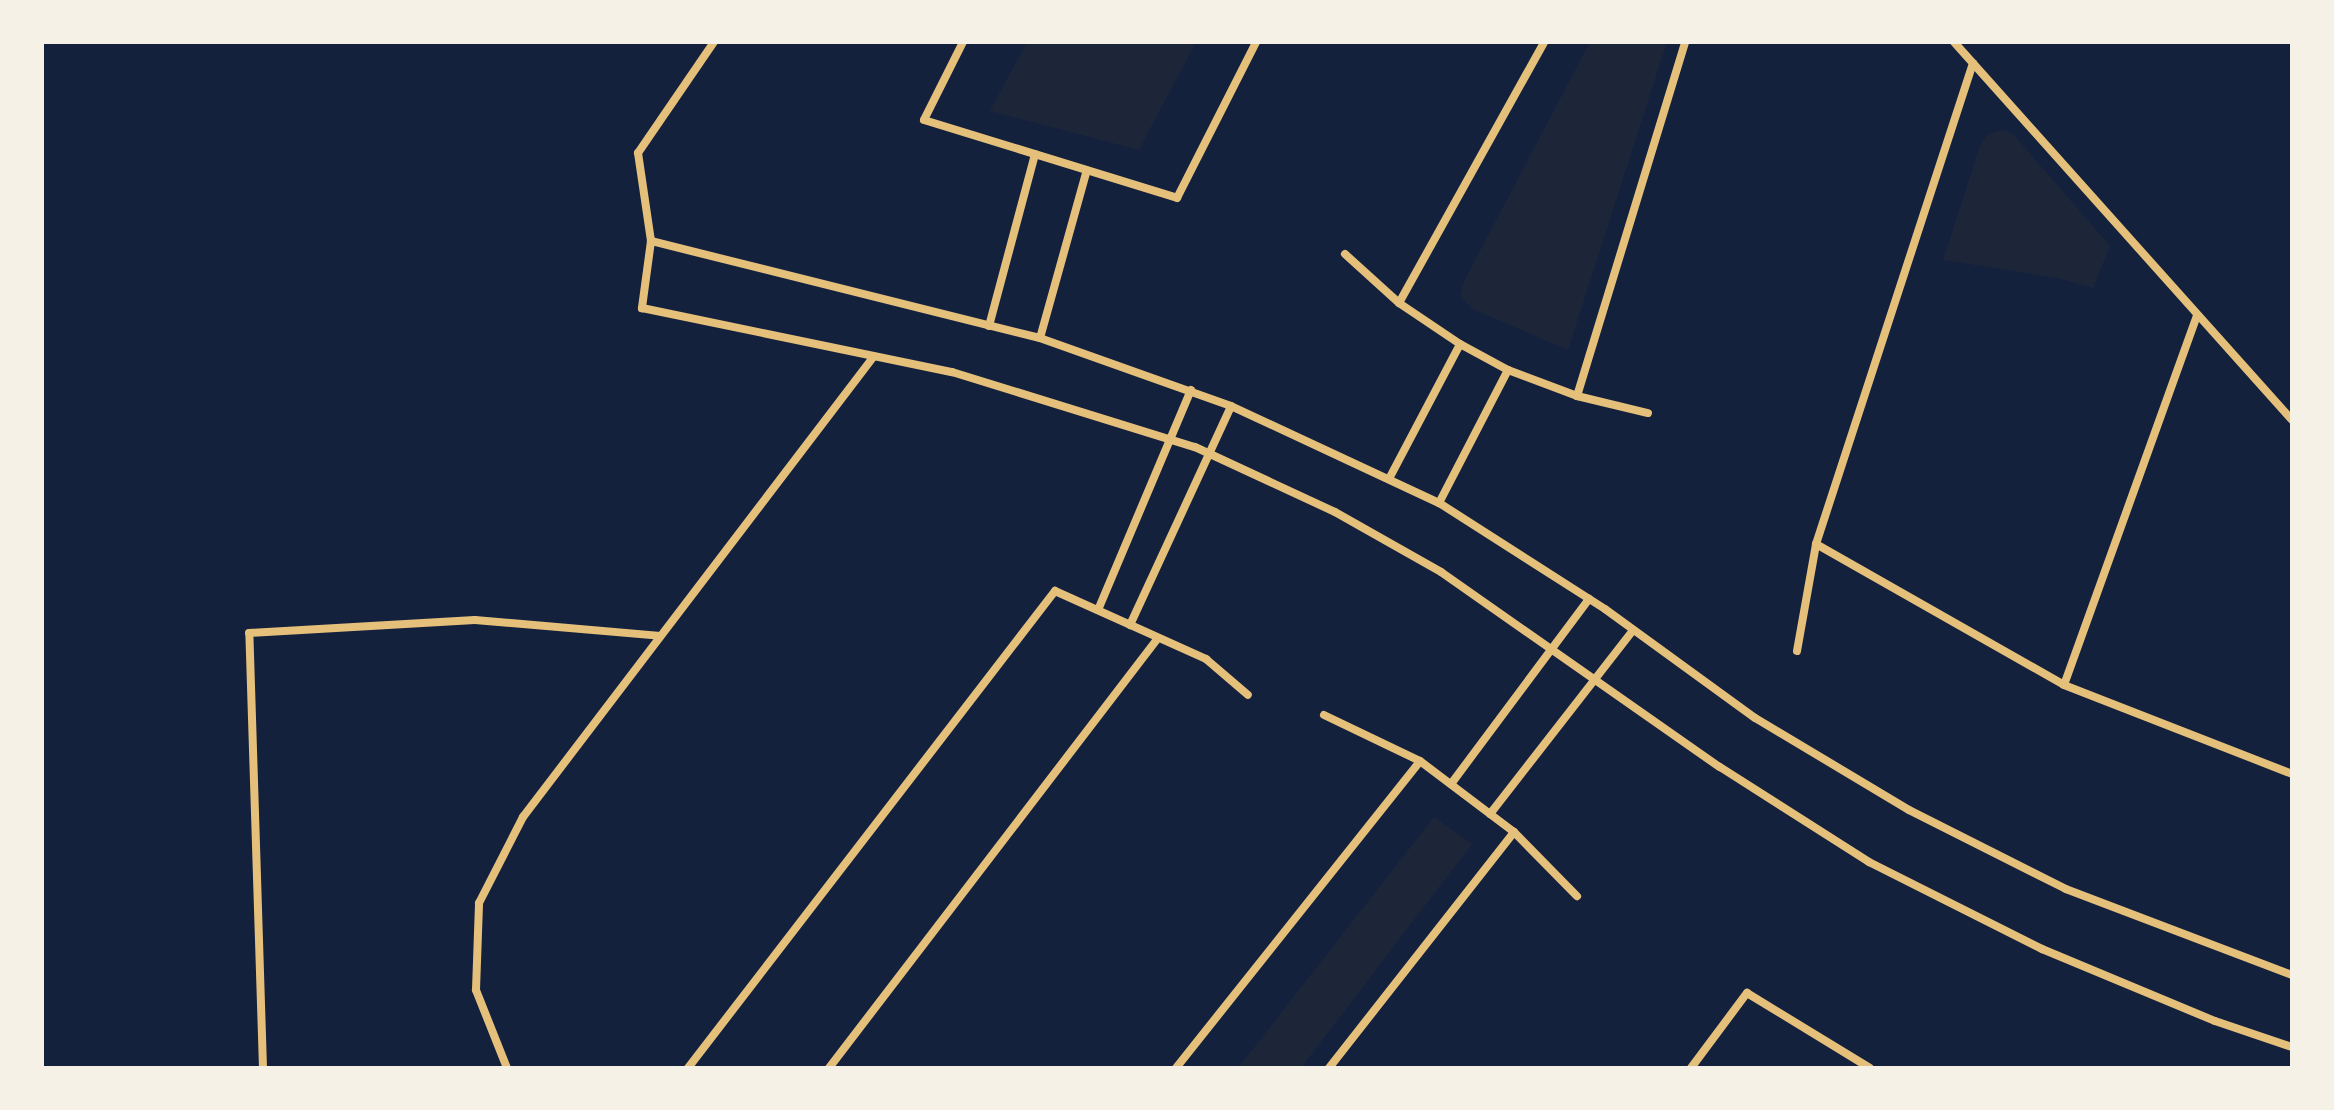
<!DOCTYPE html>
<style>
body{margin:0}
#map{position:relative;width:2334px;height:1110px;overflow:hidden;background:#14213d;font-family:"Golos Text",sans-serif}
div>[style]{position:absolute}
.green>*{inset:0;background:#1d2539}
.minor>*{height:8px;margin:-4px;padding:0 4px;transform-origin:4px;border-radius:4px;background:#e5c07b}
span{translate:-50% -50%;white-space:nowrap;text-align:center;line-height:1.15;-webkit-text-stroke:6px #f6f1e7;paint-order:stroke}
.frame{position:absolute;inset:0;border:44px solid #f6f1e7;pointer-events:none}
</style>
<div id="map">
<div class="green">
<div style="clip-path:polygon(1027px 42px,1196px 42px,1139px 150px,990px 111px)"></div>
<div style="clip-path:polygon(1590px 42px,1667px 42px,1568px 350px,1472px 309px,1460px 296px,1464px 281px)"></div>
<div style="clip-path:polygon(2003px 130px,2012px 133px,2110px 246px,2093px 288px,2057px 278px,1943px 260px,1981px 143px,1990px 133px)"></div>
<div style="clip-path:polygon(1434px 817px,1472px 844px,1301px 1068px,1238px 1068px)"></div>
</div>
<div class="minor">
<div style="left:963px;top:42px;width:87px;rotate:116.6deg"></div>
<div style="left:924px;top:120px;width:265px;rotate:17.1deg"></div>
<div style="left:1177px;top:198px;width:175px;rotate:-63.1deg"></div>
<div style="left:1954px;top:42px;width:507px;rotate:48.2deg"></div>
<div style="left:651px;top:241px;width:89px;rotate:-98.4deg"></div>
<div style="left:638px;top:153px;width:135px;rotate:-55.6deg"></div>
<div style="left:1345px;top:254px;width:73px;rotate:42.2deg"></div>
<div style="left:1399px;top:303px;width:73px;rotate:33.9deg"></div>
<div style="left:1460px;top:344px;width:55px;rotate:28.4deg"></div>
<div style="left:1508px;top:370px;width:74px;rotate:20.6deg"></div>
<div style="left:1577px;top:396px;width:73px;rotate:13.5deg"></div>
<div style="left:1399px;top:303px;width:299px;rotate:-60.9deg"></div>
<div style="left:989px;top:326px;width:178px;rotate:-75deg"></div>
<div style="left:1040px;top:338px;width:174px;rotate:-74.4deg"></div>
<div style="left:1577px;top:396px;width:370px;rotate:-73deg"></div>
<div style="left:1390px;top:477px;width:150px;rotate:-62.2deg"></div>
<div style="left:1439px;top:503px;width:150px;rotate:-62.6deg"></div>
<div style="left:1816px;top:544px;width:285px;rotate:29.6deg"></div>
<div style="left:2064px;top:685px;width:245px;rotate:21.3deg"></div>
<div style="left:1098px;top:610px;width:239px;rotate:-67.1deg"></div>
<div style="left:1130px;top:625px;width:241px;rotate:-65.2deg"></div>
<div style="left:1797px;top:651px;width:109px;rotate:-79.9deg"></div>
<div style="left:1816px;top:544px;width:506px;rotate:-71.92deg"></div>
<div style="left:2064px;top:685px;width:392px;rotate:-70.2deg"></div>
<div style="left:1324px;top:715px;width:106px;rotate:25.6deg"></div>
<div style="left:1420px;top:761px;width:118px;rotate:37.1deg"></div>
<div style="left:1514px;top:832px;width:90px;rotate:45.5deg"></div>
<div style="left:1451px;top:784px;width:231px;rotate:-53.3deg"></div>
<div style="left:1490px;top:814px;width:233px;rotate:-52.1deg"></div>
<div style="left:2292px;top:975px;width:242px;rotate:-159.2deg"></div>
<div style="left:2066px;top:889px;width:176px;rotate:-153.3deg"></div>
<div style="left:1909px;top:810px;width:179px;rotate:-149.1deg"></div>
<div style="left:1755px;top:718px;width:185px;rotate:-144deg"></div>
<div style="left:1605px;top:609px;width:197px;rotate:-147.4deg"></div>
<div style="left:1439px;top:503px;width:230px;rotate:-155deg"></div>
<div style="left:1231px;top:406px;width:203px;rotate:-160.4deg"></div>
<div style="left:1040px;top:338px;width:401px;rotate:-166deg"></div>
<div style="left:651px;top:241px;width:68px;rotate:97.7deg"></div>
<div style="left:642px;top:308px;width:317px;rotate:11.7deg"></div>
<div style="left:952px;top:372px;width:254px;rotate:17.2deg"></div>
<div style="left:1195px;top:447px;width:154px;rotate:24.9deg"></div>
<div style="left:1335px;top:512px;width:122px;rotate:29.5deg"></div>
<div style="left:1441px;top:572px;width:340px;rotate:35deg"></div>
<div style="left:1720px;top:767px;width:177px;rotate:32.5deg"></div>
<div style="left:1869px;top:862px;width:194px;rotate:26.7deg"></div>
<div style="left:2042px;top:949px;width:187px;rotate:22.6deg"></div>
<div style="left:2215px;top:1021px;width:81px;rotate:18.7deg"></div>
<div style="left:263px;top:1068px;width:435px;rotate:-91.8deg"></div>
<div style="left:249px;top:633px;width:226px;rotate:-3.3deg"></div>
<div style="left:475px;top:620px;width:186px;rotate:4.9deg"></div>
<div style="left:507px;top:1068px;width:84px;rotate:-111.7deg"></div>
<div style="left:476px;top:990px;width:87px;rotate:-88deg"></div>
<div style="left:479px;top:903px;width:97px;rotate:-62.9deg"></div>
<div style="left:523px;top:817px;width:579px;rotate:-52.71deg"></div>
<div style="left:688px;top:1068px;width:602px;rotate:-52.43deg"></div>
<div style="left:1055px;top:591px;width:166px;rotate:24.2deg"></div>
<div style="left:1206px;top:659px;width:55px;rotate:40.6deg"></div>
<div style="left:829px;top:1068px;width:541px;rotate:-52.58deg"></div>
<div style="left:1176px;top:1068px;width:392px;rotate:-51.5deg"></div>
<div style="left:1329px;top:1068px;width:300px;rotate:-51.9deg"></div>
<div style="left:1691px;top:1068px;width:94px;rotate:-53.3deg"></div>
<div style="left:1747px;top:993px;width:144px;rotate:31.4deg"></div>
</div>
<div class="frame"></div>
</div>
